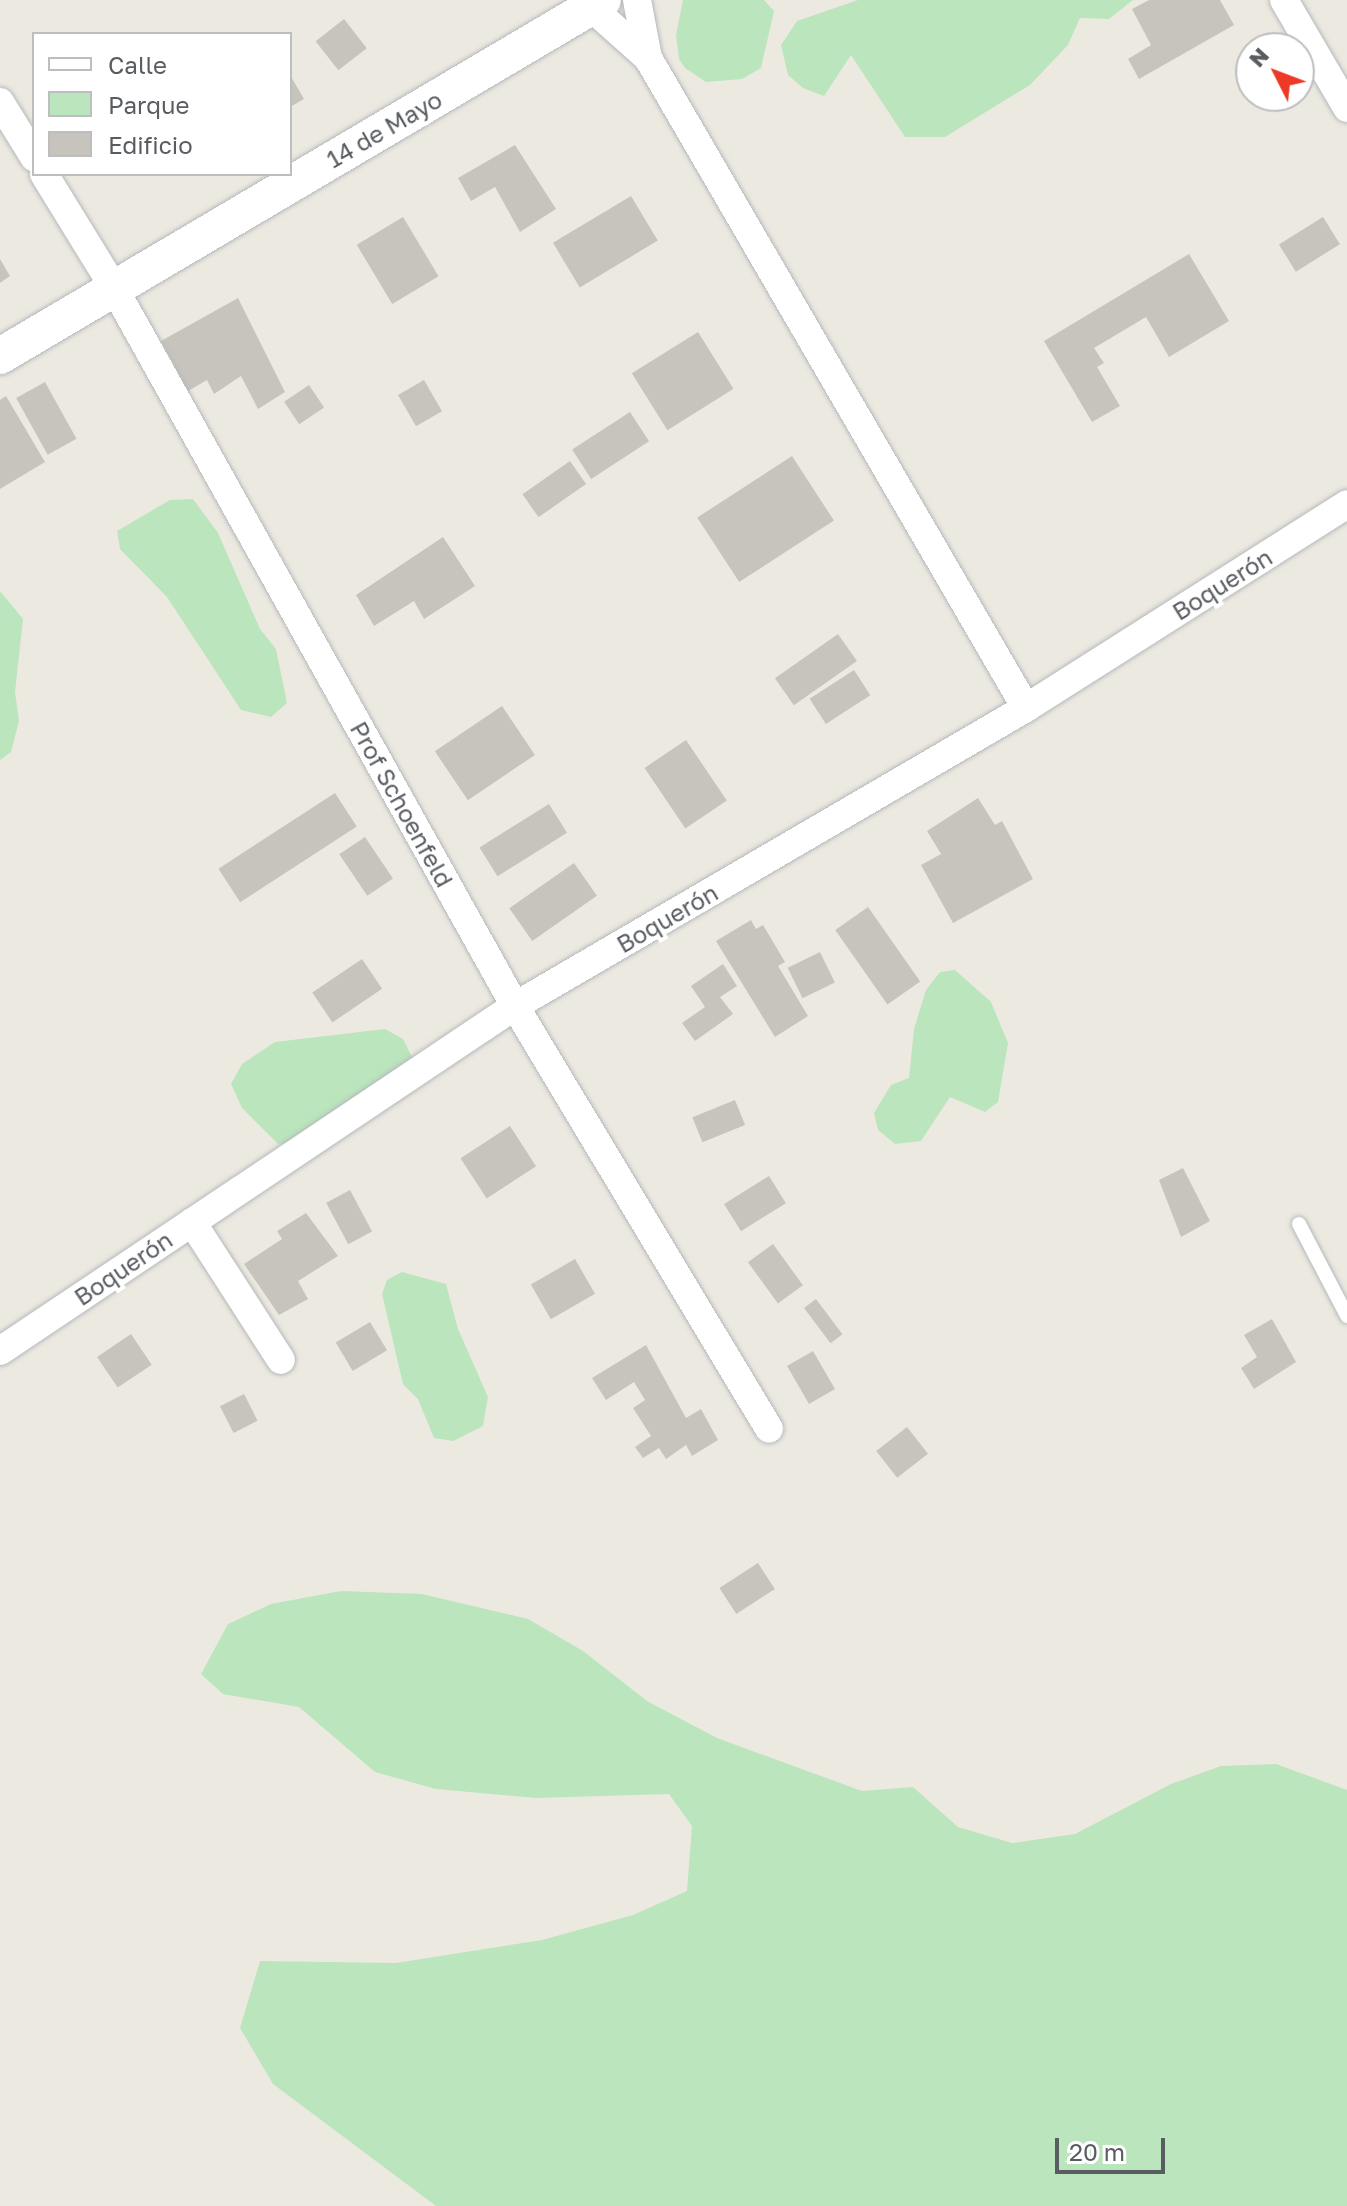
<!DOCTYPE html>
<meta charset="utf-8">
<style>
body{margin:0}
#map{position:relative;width:1347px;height:2206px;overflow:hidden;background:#eceae0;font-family:"Golos Text",sans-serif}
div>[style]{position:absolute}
.green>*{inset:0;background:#bbe5bc}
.building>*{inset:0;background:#c7c4bd;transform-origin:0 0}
.roads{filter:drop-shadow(0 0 2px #b6b8bd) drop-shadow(0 0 2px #b6b8bd)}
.service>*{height:14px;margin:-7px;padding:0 7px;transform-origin:7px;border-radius:7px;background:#fff}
.minor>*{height:28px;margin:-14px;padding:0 14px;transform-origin:14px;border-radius:14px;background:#fff}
.tertiary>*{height:36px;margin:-18px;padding:0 18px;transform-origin:18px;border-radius:18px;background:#fff}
span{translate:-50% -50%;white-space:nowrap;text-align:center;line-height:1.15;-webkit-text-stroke:8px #fff;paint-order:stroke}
.street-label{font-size:24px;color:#595d62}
.legend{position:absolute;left:32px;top:32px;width:260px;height:144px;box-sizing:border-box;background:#fff;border:2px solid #bdbec0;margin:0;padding:10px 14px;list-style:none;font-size:24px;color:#595d62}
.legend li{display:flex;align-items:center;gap:16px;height:40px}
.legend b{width:40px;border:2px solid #bdbec0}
.north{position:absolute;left:1235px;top:32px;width:80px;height:80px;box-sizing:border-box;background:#fff;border:2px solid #bdbec0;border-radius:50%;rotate:312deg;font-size:22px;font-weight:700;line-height:32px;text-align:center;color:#595d62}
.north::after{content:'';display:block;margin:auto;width:28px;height:36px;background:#ed3925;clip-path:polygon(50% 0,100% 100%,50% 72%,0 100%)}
.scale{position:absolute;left:1055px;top:2138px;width:110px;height:36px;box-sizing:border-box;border:4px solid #595d62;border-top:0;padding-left:10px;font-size:24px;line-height:28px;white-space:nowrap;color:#595d62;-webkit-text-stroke:6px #fff;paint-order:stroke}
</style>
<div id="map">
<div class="green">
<div style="clip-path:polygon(683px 0,764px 0,774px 11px,761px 68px,742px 79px,706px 82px,685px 68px,679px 59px,676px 35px)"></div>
<div style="clip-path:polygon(858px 0,1133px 0,1109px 19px,1080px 18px,1068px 45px,1030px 85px,945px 137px,905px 137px,851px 55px,824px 96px,803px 88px,788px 75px,781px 45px,797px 21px)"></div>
<div style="clip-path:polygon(193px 499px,218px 533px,260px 629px,276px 649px,287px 703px,271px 717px,241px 710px,167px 597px,120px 549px,117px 531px,170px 500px)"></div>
<div style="clip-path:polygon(0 591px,23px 619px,15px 692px,19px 721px,11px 752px,0 760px)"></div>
<div style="clip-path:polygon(955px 970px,991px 1002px,1008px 1043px,998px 1102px,985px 1112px,950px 1097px,921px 1141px,895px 1144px,878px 1130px,874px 1113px,891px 1085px,909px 1078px,914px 1029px,926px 990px,940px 972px)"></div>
<div style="clip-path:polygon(385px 1029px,403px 1039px,418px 1069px,309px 1140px,278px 1144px,242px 1108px,231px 1084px,242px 1064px,275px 1042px)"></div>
<div style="clip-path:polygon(402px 1272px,446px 1284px,458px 1329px,488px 1397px,483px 1426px,453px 1441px,434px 1438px,418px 1399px,403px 1384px,382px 1294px,387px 1280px)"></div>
<div style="clip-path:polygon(341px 1591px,422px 1594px,528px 1619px,583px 1651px,647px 1701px,717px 1738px,862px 1791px,913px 1787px,958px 1827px,1012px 1843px,1075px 1834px,1171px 1784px,1221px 1766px,1276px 1764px,1347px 1790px,1347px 2206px,436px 2206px,273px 2084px,240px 2028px,260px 1961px,396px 1963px,542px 1940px,633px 1915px,687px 1891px,692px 1826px,669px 1794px,535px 1798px,436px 1789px,375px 1772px,299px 1707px,223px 1694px,201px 1674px,228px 1624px,271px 1604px)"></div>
</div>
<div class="building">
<div style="clip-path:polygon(1149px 0,1220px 0,1234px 25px,1139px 79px,1128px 59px,1151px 45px,1132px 9px)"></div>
<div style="left:344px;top:19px;width:37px;height:36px;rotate:52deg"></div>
<div style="clip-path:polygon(290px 75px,304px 99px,290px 107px)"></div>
<div style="clip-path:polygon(515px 145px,556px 209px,520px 232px,495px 187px,471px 201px,458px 178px)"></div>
<div style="left:631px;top:196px;width:52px;height:91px;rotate:59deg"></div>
<div style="left:403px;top:217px;width:69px;height:54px;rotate:59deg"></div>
<div style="left:1323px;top:217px;width:32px;height:52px;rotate:58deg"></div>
<div style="clip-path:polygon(1189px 254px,1229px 321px,1169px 357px,1146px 317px,1094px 348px,1104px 363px,1097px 367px,1120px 406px,1092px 422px,1044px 341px)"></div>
<div style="clip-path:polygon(0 259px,10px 276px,0 283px)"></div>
<div style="clip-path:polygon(238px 298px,285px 392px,258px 409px,241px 376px,214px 394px,207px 380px,188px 391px,161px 341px)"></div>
<div style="left:698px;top:332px;width:67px;height:78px;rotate:58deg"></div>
<div style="left:424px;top:380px;width:36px;height:30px;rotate:60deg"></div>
<div style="left:45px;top:382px;width:65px;height:33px;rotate:61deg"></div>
<div style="left:309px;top:385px;width:27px;height:30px;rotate:56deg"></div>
<div style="clip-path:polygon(6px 396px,45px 462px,0 489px,0 400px)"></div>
<div style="left:630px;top:412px;width:35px;height:69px;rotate:57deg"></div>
<div style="left:792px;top:456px;width:77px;height:113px;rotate:57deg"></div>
<div style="left:570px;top:461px;width:28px;height:58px;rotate:55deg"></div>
<div style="clip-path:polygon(443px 537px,475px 586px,424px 619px,414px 601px,374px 626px,356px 595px)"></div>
<div style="left:838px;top:634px;width:33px;height:77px;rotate:55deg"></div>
<div style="left:854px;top:670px;width:30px;height:53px;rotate:57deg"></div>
<div style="left:502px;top:706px;width:59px;height:81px;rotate:56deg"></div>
<div style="left:686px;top:740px;width:73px;height:50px;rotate:56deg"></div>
<div style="left:335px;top:793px;width:40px;height:139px;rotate:57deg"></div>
<div style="clip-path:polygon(978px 798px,995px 825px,1002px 821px,1033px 879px,953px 923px,921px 865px,941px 854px,927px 831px)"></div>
<div style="left:549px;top:804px;width:34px;height:82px;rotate:58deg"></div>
<div style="left:365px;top:837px;width:50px;height:31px;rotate:56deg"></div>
<div style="left:574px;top:863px;width:40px;height:79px;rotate:55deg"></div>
<div style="left:868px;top:907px;width:91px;height:40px;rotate:55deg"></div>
<div style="clip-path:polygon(751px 920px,756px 929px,763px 925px,785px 962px,778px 966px,808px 1016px,775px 1037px,716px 941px)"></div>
<div style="left:820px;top:952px;width:34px;height:36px;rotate:64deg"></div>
<div style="left:362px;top:959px;width:36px;height:60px;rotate:56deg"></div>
<div style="clip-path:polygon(723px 964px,737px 986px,720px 997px,733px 1014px,695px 1041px,682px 1023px,705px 1007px,691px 986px)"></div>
<div style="left:735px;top:1100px;width:27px;height:46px;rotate:68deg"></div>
<div style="left:510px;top:1126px;width:48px;height:59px;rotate:57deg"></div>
<div style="clip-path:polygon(1183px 1168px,1210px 1221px,1181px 1237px,1159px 1180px)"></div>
<div style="left:769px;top:1176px;width:32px;height:53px;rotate:58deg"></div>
<div style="left:350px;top:1190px;width:47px;height:27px;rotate:62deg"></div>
<div style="clip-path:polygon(306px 1213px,338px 1256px,298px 1281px,308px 1299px,279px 1315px,244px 1264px,282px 1239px,277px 1231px)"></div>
<div style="left:773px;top:1244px;width:51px;height:31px;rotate:54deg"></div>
<div style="left:575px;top:1259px;width:40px;height:51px;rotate:60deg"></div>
<div style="left:816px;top:1299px;width:44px;height:15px;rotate:53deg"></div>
<div style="clip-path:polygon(1272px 1319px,1296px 1362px,1254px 1389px,1241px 1368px,1257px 1357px,1244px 1335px)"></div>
<div style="left:370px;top:1322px;width:33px;height:40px;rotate:59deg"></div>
<div style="left:131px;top:1334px;width:37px;height:41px;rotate:56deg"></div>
<div style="clip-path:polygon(646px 1345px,686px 1418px,701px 1409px,718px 1440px,692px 1456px,686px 1445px,666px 1459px,659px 1448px,643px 1458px,635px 1447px,651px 1436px,633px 1408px,645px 1400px,634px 1382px,606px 1400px,592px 1378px)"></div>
<div style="left:813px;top:1351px;width:44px;height:30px;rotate:60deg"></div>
<div style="left:244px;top:1394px;width:30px;height:27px;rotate:63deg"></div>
<div style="left:907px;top:1427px;width:34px;height:39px;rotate:52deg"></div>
<div style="left:758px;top:1563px;width:31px;height:46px;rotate:57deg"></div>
</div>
<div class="roads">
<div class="service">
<div style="left:1299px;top:1224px;width:104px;rotate:62.4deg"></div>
</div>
<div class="minor">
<div style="left:583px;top:0;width:87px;rotate:41.7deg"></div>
<div style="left:648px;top:58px;width:752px;rotate:59.82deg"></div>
<div style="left:637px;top:0;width:59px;rotate:79.3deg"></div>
<div style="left:1284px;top:0;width:125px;rotate:59.7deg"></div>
<div style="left:0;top:102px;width:65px;rotate:58.3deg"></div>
<div style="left:44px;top:174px;width:134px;rotate:58.4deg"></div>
<div style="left:114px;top:288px;width:822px;rotate:60.82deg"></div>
<div style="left:515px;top:1006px;width:493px;rotate:59deg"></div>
<div style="left:192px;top:1222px;width:164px;rotate:57.2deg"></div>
<div style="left:0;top:1351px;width:620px;rotate:-33.82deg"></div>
<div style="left:515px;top:1006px;width:592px;rotate:-30.25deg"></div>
<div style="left:1026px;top:708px;width:380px;rotate:-32.4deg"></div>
</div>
<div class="tertiary">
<div style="left:0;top:356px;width:700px;rotate:-30.56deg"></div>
</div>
</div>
<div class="street-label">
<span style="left:384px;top:129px;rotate:-30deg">14 de Mayo</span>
<span style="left:1222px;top:584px;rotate:-32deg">Boquerón</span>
<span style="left:402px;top:804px;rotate:61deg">Prof Schoenfeld</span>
<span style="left:667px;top:918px;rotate:-30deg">Boquerón</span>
<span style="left:123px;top:1268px;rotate:-34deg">Boquerón</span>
</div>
<ul class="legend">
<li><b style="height:10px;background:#fff"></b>Calle</li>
<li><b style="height:22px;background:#bbe5bc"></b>Parque</li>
<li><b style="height:22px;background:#c7c4bd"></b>Edificio</li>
</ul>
<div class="north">N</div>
<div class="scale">20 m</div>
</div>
